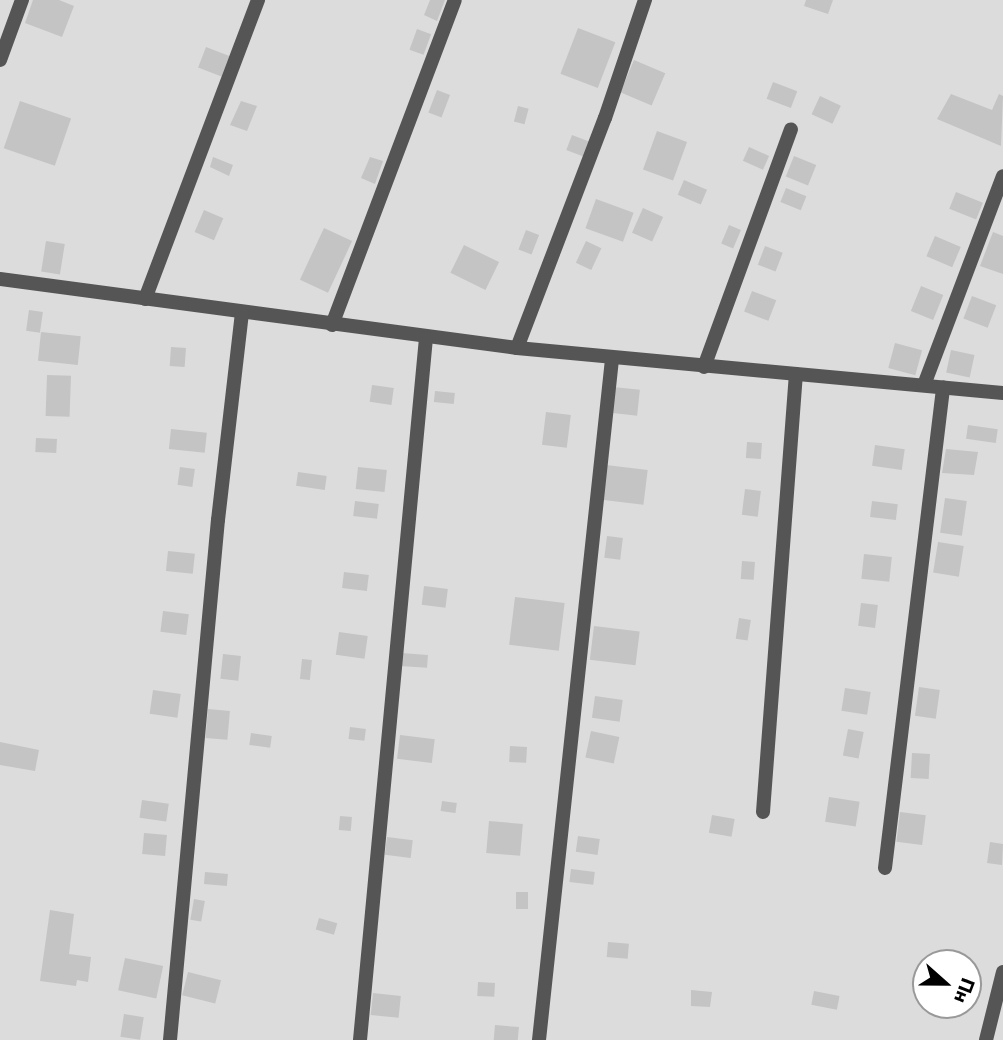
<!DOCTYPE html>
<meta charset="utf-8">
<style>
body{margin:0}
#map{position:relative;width:1003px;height:1040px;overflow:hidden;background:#fff;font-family:Commissioner,sans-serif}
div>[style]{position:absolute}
.green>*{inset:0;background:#dcdcdc}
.building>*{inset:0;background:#c4c4c4;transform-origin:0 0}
.minor>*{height:14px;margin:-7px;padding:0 7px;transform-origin:7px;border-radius:7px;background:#555}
span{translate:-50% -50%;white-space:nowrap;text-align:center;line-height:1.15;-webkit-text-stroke:5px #fff;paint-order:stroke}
.north{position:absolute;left:912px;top:949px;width:70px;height:70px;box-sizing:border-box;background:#fff;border:2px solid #999;border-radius:50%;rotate:111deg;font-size:19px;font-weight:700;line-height:28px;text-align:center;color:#000}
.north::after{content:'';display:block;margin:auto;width:24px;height:32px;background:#000;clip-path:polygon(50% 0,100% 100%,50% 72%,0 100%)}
</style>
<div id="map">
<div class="green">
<div style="clip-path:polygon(evenodd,0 0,1003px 0,1003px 1040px,0 1040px,0 0,926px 963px,968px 963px,968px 1005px,926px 1005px,926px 963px)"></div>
</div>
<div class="building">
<div style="clip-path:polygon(33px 0,59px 0,74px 6px,62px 37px,25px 23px)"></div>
<div style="clip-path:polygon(430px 0,445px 0,437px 21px,424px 15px)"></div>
<div style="clip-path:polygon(806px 0,833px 0,828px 14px,804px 6px)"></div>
<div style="left:578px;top:28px;width:40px;height:49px;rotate:21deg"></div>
<div style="left:417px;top:29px;width:15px;height:22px;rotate:20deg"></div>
<div style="left:206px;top:47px;width:25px;height:22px;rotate:21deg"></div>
<div style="left:634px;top:60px;width:34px;height:35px;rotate:23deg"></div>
<div style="left:773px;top:82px;width:26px;height:18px;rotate:21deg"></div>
<div style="left:437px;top:90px;width:14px;height:24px;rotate:21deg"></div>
<div style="clip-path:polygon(951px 94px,992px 110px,999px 94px,1003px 96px,1001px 146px,937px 119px)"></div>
<div style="left:820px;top:96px;width:23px;height:20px;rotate:25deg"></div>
<div style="left:20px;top:101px;width:54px;height:50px;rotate:19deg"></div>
<div style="clip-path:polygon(241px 101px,257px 106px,247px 131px,230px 125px)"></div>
<div style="left:518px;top:106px;width:11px;height:16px;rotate:15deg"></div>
<div style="left:657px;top:131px;width:32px;height:41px;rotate:20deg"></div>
<div style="left:572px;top:135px;width:19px;height:16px;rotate:21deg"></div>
<div style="left:749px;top:147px;width:22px;height:15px;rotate:24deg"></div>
<div style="left:794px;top:156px;width:24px;height:22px;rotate:22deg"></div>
<div style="clip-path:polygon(213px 157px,233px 165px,229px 176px,210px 167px)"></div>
<div style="clip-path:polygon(370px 157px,383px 161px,375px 184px,361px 178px)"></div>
<div style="left:684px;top:180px;width:25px;height:16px;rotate:23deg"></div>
<div style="left:786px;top:188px;width:22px;height:15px;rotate:22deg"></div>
<div style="left:956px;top:192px;width:29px;height:18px;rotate:22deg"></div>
<div style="left:596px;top:199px;width:40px;height:31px;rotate:20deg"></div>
<div style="left:643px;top:208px;width:22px;height:27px;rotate:24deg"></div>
<div style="left:204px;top:210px;width:21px;height:24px;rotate:23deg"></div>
<div style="left:729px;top:225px;width:13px;height:20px;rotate:23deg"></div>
<div style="left:324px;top:228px;width:31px;height:57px;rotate:25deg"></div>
<div style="left:526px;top:230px;width:14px;height:21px;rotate:21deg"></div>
<div style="clip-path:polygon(993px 232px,1003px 236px,1003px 274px,980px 266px)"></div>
<div style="left:935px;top:236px;width:28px;height:22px;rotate:23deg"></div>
<div style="left:46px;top:241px;width:19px;height:31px;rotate:9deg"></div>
<div style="left:586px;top:241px;width:17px;height:24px;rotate:25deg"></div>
<div style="left:464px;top:245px;width:39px;height:31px;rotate:26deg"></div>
<div style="left:765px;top:246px;width:19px;height:20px;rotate:21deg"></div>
<div style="left:921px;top:286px;width:24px;height:27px;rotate:22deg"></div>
<div style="left:752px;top:291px;width:26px;height:22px;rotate:21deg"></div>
<div style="left:972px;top:296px;width:26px;height:24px;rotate:21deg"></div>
<div style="left:29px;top:310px;width:14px;height:21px;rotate:8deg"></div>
<div style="left:41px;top:332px;width:40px;height:29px;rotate:6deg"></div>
<div style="left:895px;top:343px;width:28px;height:26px;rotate:15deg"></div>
<div style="left:171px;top:347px;width:15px;height:19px;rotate:4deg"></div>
<div style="left:951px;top:350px;width:24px;height:23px;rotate:12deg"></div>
<div style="left:47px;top:375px;width:24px;height:41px;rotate:2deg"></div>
<div style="left:372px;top:385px;width:22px;height:17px;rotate:8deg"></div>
<div style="left:613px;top:387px;width:27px;height:26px;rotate:6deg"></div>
<div style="left:435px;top:391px;width:20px;height:11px;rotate:6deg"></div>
<div style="left:546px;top:412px;width:25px;height:33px;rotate:7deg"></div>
<div style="left:968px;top:425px;width:30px;height:14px;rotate:8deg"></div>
<div style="left:171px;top:429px;width:36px;height:20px;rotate:6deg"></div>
<div style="left:36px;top:438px;width:21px;height:14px;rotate:3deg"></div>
<div style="left:747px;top:442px;width:15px;height:16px;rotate:4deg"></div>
<div style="left:875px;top:445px;width:30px;height:21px;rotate:8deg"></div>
<div style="clip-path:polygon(946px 449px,978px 452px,974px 475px,942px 473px)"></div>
<div style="left:606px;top:465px;width:42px;height:35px;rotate:7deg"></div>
<div style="left:180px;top:467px;width:15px;height:18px;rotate:8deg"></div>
<div style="left:358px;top:467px;width:29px;height:22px;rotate:6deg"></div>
<div style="left:298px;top:472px;width:29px;height:14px;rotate:8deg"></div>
<div style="left:745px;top:489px;width:16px;height:26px;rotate:7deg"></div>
<div style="left:945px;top:498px;width:22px;height:35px;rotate:8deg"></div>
<div style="left:355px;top:501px;width:24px;height:15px;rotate:7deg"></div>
<div style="left:872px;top:501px;width:26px;height:16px;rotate:7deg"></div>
<div style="left:607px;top:536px;width:16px;height:22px;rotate:7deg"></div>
<div style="left:938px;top:542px;width:26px;height:31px;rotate:9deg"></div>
<div style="left:168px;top:551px;width:27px;height:20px;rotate:6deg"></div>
<div style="left:864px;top:554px;width:28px;height:25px;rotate:6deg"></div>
<div style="left:742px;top:561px;width:13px;height:18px;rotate:4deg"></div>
<div style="left:344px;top:572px;width:25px;height:16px;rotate:7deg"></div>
<div style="left:424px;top:586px;width:24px;height:19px;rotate:7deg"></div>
<div style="left:515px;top:597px;width:50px;height:48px;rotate:7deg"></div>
<div style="left:861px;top:603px;width:17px;height:23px;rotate:7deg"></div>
<div style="left:163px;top:611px;width:26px;height:21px;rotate:7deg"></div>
<div style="left:739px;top:618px;width:12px;height:21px;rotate:9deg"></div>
<div style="left:594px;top:626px;width:46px;height:34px;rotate:7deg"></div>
<div style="left:339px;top:632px;width:29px;height:23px;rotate:8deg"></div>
<div style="left:401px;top:653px;width:27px;height:13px;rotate:4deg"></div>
<div style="left:223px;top:654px;width:18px;height:25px;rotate:6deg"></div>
<div style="left:302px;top:659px;width:10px;height:20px;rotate:6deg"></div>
<div style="left:919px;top:687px;width:21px;height:29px;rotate:8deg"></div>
<div style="left:845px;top:688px;width:26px;height:23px;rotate:9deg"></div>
<div style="left:153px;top:690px;width:28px;height:24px;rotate:8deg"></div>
<div style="left:595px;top:696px;width:28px;height:22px;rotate:8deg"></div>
<div style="left:208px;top:709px;width:22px;height:29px;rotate:5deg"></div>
<div style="left:350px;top:727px;width:16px;height:12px;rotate:7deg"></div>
<div style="left:848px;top:729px;width:16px;height:27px;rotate:11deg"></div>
<div style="left:591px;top:731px;width:29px;height:27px;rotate:12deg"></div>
<div style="left:251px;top:733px;width:21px;height:12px;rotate:8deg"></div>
<div style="left:400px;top:735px;width:35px;height:24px;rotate:7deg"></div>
<div style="clip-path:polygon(0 742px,39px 750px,35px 771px,0 765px)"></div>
<div style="left:510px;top:746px;width:17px;height:16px;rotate:3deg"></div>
<div style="left:912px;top:753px;width:18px;height:25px;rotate:3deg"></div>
<div style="left:829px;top:797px;width:31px;height:25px;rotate:9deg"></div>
<div style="left:142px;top:800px;width:27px;height:18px;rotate:8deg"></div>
<div style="left:442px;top:801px;width:15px;height:10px;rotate:8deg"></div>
<div style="left:900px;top:812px;width:26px;height:30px;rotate:7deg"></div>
<div style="left:712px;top:815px;width:23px;height:18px;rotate:10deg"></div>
<div style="left:340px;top:816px;width:12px;height:14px;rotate:5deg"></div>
<div style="left:489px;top:821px;width:34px;height:32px;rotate:5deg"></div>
<div style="left:144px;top:833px;width:23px;height:21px;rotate:5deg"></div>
<div style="left:578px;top:836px;width:22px;height:16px;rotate:8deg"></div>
<div style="left:387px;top:837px;width:26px;height:18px;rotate:7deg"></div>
<div style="clip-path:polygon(990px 842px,1003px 844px,1002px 865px,987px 863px)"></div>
<div style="left:571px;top:869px;width:24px;height:13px;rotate:7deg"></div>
<div style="left:205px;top:872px;width:23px;height:12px;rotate:5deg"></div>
<div style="left:516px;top:892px;width:12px;height:17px"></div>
<div style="left:194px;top:899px;width:11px;height:21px;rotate:10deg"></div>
<div style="clip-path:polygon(50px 910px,74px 914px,69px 954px,91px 957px,88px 982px,77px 980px,76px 986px,40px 981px)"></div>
<div style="left:319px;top:918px;width:19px;height:12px;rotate:16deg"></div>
<div style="left:608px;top:942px;width:21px;height:15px;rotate:5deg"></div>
<div style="left:125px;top:958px;width:39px;height:33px;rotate:12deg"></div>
<div style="left:188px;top:972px;width:34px;height:24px;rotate:14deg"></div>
<div style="left:478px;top:982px;width:17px;height:14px;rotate:3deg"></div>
<div style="clip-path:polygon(691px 990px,712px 992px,710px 1007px,691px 1006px)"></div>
<div style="left:814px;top:991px;width:26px;height:14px;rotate:11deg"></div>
<div style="left:373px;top:993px;width:28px;height:22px;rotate:6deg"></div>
<div style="left:124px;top:1014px;width:20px;height:23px;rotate:9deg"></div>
<div style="left:495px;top:1025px;width:24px;height:15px;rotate:5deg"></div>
</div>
<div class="minor">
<div style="left:0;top:60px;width:64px;rotate:-69.9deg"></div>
<div style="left:0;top:279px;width:522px;rotate:7.6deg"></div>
<div style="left:517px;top:348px;width:488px;rotate:5.3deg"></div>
<div style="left:145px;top:299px;width:320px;rotate:-69.3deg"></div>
<div style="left:332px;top:325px;width:347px;rotate:-69.3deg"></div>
<div style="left:517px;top:348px;width:246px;rotate:-69.1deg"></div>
<div style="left:605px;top:118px;width:125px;rotate:-71.3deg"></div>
<div style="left:704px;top:367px;width:253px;rotate:-69.9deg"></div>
<div style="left:924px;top:385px;width:223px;rotate:-69.3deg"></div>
<div style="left:763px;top:812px;width:439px;rotate:-85.7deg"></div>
<div style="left:885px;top:868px;width:484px;rotate:-83.1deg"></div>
<div style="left:170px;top:1040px;width:522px;rotate:-84.73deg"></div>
<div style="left:218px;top:520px;width:208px;rotate:-83.4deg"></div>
<div style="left:360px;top:1040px;width:705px;rotate:-84.63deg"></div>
<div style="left:539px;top:1040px;width:685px;rotate:-83.88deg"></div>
<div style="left:986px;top:1040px;width:70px;rotate:-76deg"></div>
</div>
<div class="north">Пн</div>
</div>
